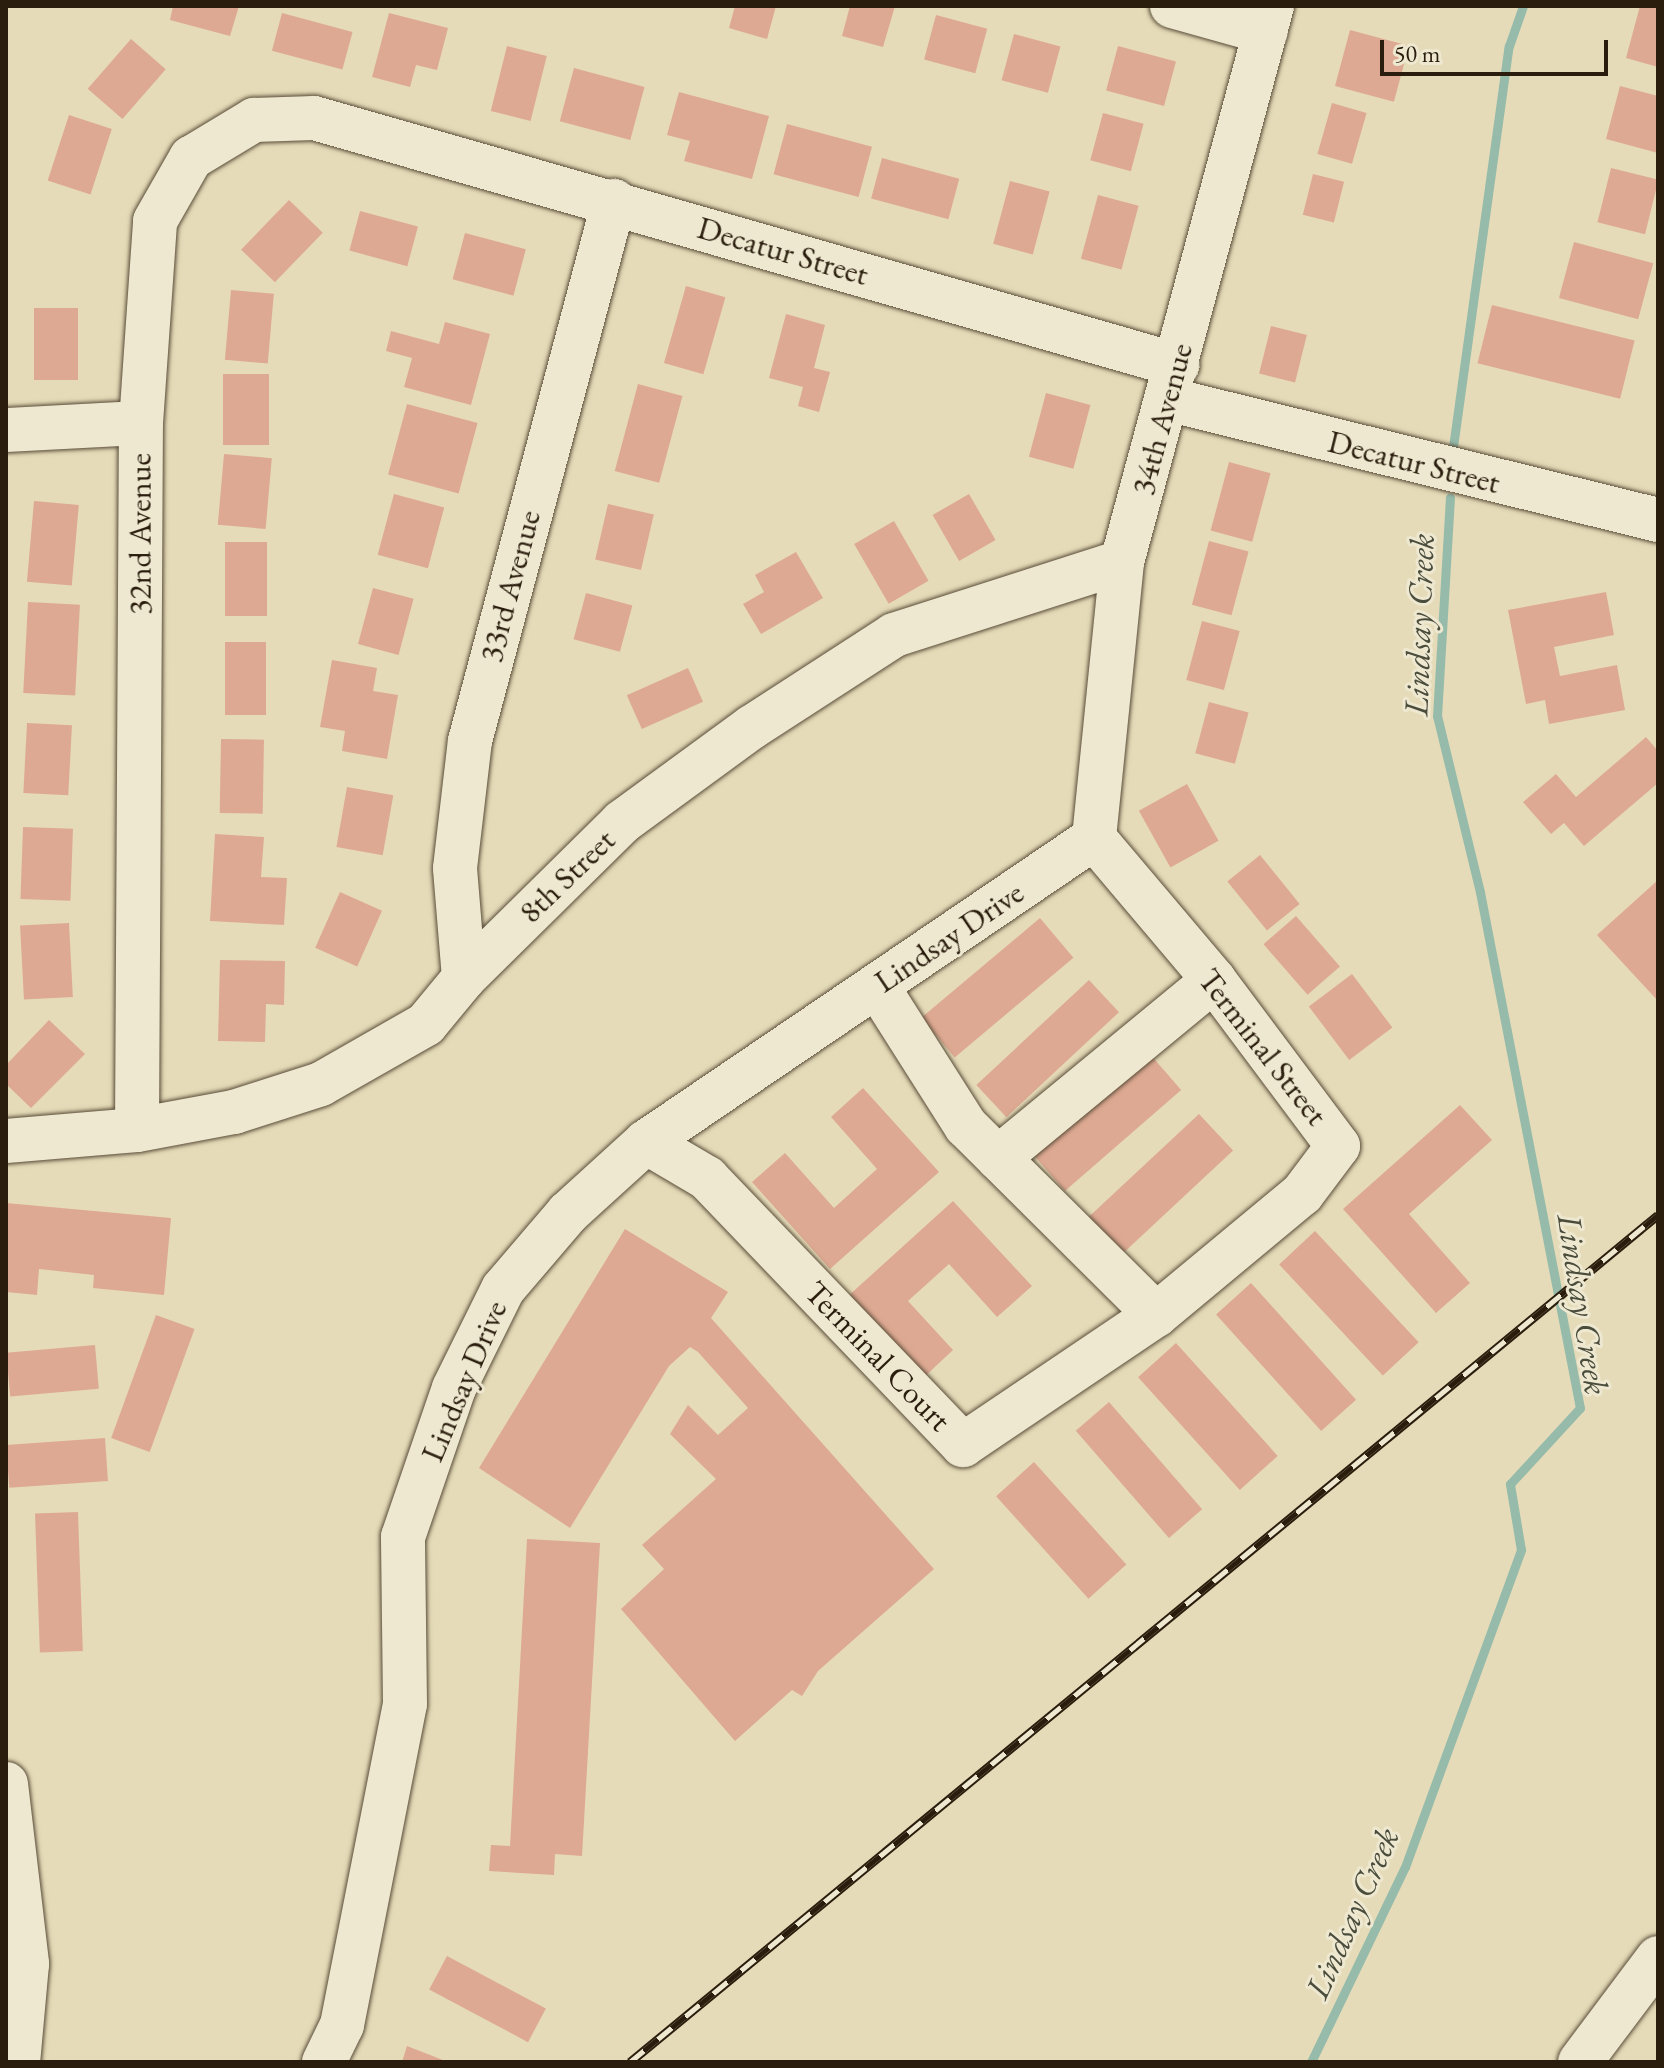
<!DOCTYPE html>
<style>
body{margin:0}
#map{position:relative;width:1664px;height:2068px;overflow:hidden;background:#e5dbb8;font-family:"EB Garamond",serif}
div>[style]{position:absolute}
.stream>*{height:9px;margin:-4.5px;padding:0 4.5px;transform-origin:4.5px;border-radius:4.5px;background:#96bbaa}
.building>*{inset:0;background:#dea992;transform-origin:0 0}
.roads{filter:drop-shadow(0 0 2px #594c38) drop-shadow(0 0 2px #594c38)}
.minor>*{height:44px;margin:-22px;padding:0 22px;transform-origin:22px;border-radius:22px;background:#eee8d1}
.rail>*{height:9px;margin-top:-4.5px;transform-origin:0;background:repeating-linear-gradient(90deg,#eee8d1 0 18px,#2a1d0d 0 36px);box-sizing:border-box;border-block:2px solid #2a1d0d}
span{translate:-50% -50%;white-space:nowrap;text-align:center;line-height:1.15;-webkit-text-stroke:6px #eee8d1;paint-order:stroke}
.street-label{font-size:32px;color:#2a1d0d}
.water-label{font-size:34px;color:#4a4c3c;font-style:italic}
.frame{position:absolute;inset:0;border:8px solid #2a1d0d;pointer-events:none}
.scale{position:absolute;left:1380px;top:40px;width:228px;height:36px;box-sizing:border-box;border:4px solid #2a1d0d;border-top:0;padding-left:10px;font-size:24px;line-height:28px;white-space:nowrap;color:#2a1d0d;-webkit-text-stroke:6px #eee8d1;paint-order:stroke}
</style>
<div id="map">
<div class="stream">
<div style="left:1453px;top:447px;width:405px;rotate:-82.1deg"></div>
<div style="left:1509px;top:46px;width:42px;rotate:-70.7deg"></div>
<div style="left:1311px;top:2062px;width:216px;rotate:-64.3deg"></div>
<div style="left:1405px;top:1867px;width:338px;rotate:-69.9deg"></div>
<div style="left:1521px;top:1550px;width:67px;rotate:-99.5deg"></div>
<div style="left:1510px;top:1484px;width:103px;rotate:-47.4deg"></div>
<div style="left:1580px;top:1408px;width:526px;rotate:-100.97deg"></div>
<div style="left:1480px;top:892px;width:181px;rotate:-103.7deg"></div>
<div style="left:1437px;top:716px;width:219px;rotate:-86.6deg"></div>
</div>
<div class="building">
<div style="clip-path:polygon(173px 6px,239px 6px,230px 36px,170px 20px)"></div>
<div style="clip-path:polygon(735px 6px,776px 6px,767px 39px,729px 28px)"></div>
<div style="clip-path:polygon(850px 6px,895px 6px,883px 47px,842px 36px)"></div>
<div style="clip-path:polygon(1640px 6px,1658px 6px,1658px 67px,1626px 58px)"></div>
<div style="left:282px;top:13px;width:73px;height:39px;rotate:15deg"></div>
<div style="clip-path:polygon(389px 13px,448px 28px,437px 70px,416px 65px,410px 87px,372px 77px)"></div>
<div style="left:936px;top:15px;width:53px;height:46px;rotate:15deg"></div>
<div style="left:1350px;top:30px;width:61px;height:58px;rotate:15deg"></div>
<div style="left:1014px;top:34px;width:48px;height:48px;rotate:15deg"></div>
<div style="left:131px;top:39px;width:46px;height:66px;rotate:41deg"></div>
<div style="left:507px;top:46px;width:41px;height:67px;rotate:14deg"></div>
<div style="left:1118px;top:46px;width:60px;height:46px;rotate:15deg"></div>
<div style="left:574px;top:68px;width:73px;height:55px;rotate:15deg"></div>
<div style="clip-path:polygon(1620px 86px,1658px 96px,1658px 153px,1606px 139px)"></div>
<div style="clip-path:polygon(679px 92px,769px 116px,752px 179px,684px 161px,690px 141px,667px 135px)"></div>
<div style="left:1332px;top:103px;width:36px;height:53px;rotate:16deg"></div>
<div style="left:1103px;top:113px;width:42px;height:49px;rotate:15deg"></div>
<div style="left:69px;top:115px;width:45px;height:69px;rotate:18deg"></div>
<div style="left:787px;top:124px;width:88px;height:52px;rotate:15deg"></div>
<div style="left:882px;top:158px;width:80px;height:42px;rotate:15deg"></div>
<div style="left:1611px;top:168px;width:49px;height:56px;rotate:14deg"></div>
<div style="left:1313px;top:174px;width:32px;height:42px;rotate:14deg"></div>
<div style="left:1010px;top:181px;width:41px;height:65px;rotate:15deg"></div>
<div style="left:1098px;top:195px;width:42px;height:66px;rotate:15deg"></div>
<div style="left:289px;top:200px;width:47px;height:69px;rotate:44deg"></div>
<div style="left:360px;top:211px;width:60px;height:41px;rotate:15deg"></div>
<div style="left:465px;top:233px;width:63px;height:48px;rotate:15deg"></div>
<div style="left:1574px;top:242px;width:82px;height:58px;rotate:15deg"></div>
<div style="left:686px;top:286px;width:41px;height:80px;rotate:16deg"></div>
<div style="left:231px;top:290px;width:43px;height:70px;rotate:5deg"></div>
<div style="left:1492px;top:305px;width:147px;height:60px;rotate:14deg"></div>
<div style="left:34px;top:308px;width:44px;height:72px"></div>
<div style="clip-path:polygon(786px 314px,825px 325px,814px 368px,830px 372px,819px 412px,798px 406px,803px 387px,769px 378px)"></div>
<div style="clip-path:polygon(445px 322px,490px 334px,471px 405px,404px 387px,412px 358px,386px 351px,391px 331px,439px 344px)"></div>
<div style="left:1271px;top:326px;width:37px;height:49px;rotate:14deg"></div>
<div style="left:223px;top:374px;width:46px;height:71px"></div>
<div style="left:638px;top:384px;width:46px;height:90px;rotate:15deg"></div>
<div style="left:1046px;top:393px;width:46px;height:66px;rotate:15deg"></div>
<div style="left:407px;top:404px;width:73px;height:73px;rotate:15deg"></div>
<div style="left:224px;top:454px;width:48px;height:71px;rotate:5deg"></div>
<div style="left:1229px;top:462px;width:43px;height:71px;rotate:15deg"></div>
<div style="left:394px;top:494px;width:52px;height:63px;rotate:15deg"></div>
<div style="left:969px;top:494px;width:53px;height:42px;rotate:60deg"></div>
<div style="left:34px;top:501px;width:45px;height:81px;rotate:5deg"></div>
<div style="left:608px;top:504px;width:47px;height:57px;rotate:13deg"></div>
<div style="left:894px;top:521px;width:69px;height:46px;rotate:60deg"></div>
<div style="left:1209px;top:541px;width:41px;height:66px;rotate:15deg"></div>
<div style="left:267px;top:542px;width:74px;height:42px;rotate:90deg"></div>
<div style="clip-path:polygon(796px 552px,823px 598px,761px 634px,743px 604px,764px 592px,755px 575px)"></div>
<div style="left:373px;top:588px;width:42px;height:58px;rotate:15deg"></div>
<div style="clip-path:polygon(1606px 592px,1614px 635px,1554px 647px,1560px 676px,1617px 665px,1625px 710px,1549px 724px,1545px 700px,1526px 704px,1508px 610px)"></div>
<div style="left:586px;top:593px;width:48px;height:48px;rotate:15deg"></div>
<div style="left:28px;top:602px;width:52px;height:91px;rotate:3deg"></div>
<div style="left:1202px;top:621px;width:39px;height:61px;rotate:15deg"></div>
<div style="left:225px;top:642px;width:41px;height:73px"></div>
<div style="clip-path:polygon(332px 660px,377px 668px,373px 691px,398px 695px,387px 759px,342px 751px,345px 731px,320px 727px)"></div>
<div style="left:688px;top:668px;width:37px;height:67px;rotate:66deg"></div>
<div style="left:1209px;top:702px;width:41px;height:53px;rotate:15deg"></div>
<div style="left:27px;top:723px;width:45px;height:70px;rotate:3deg"></div>
<div style="clip-path:polygon(1646px 737px,1658px 751px,1658px 783px,1584px 846px,1564px 823px,1551px 834px,1523px 802px,1556px 774px,1576px 797px)"></div>
<div style="left:221px;top:739px;width:43px;height:74px;rotate:1deg"></div>
<div style="left:1187px;top:784px;width:65px;height:55px;rotate:61deg"></div>
<div style="left:347px;top:787px;width:47px;height:61px;rotate:10deg"></div>
<div style="left:23px;top:827px;width:50px;height:72px;rotate:2deg"></div>
<div style="clip-path:polygon(215px 834px,264px 837px,261px 877px,287px 878px,284px 925px,210px 921px)"></div>
<div style="left:1260px;top:855px;width:63px;height:42px;rotate:51deg"></div>
<div style="clip-path:polygon(1658px 880px,1658px 1001px,1597px 935px)"></div>
<div style="left:340px;top:892px;width:46px;height:61px;rotate:24deg"></div>
<div style="left:1296px;top:916px;width:67px;height:43px;rotate:49deg"></div>
<div style="left:1040px;top:918px;width:52px;height:155px;rotate:50deg"></div>
<div style="left:69px;top:923px;width:74px;height:49px;rotate:87deg"></div>
<div style="clip-path:polygon(220px 960px,285px 961px,284px 1005px,266px 1004px,265px 1042px,218px 1041px)"></div>
<div style="left:1352px;top:974px;width:67px;height:54px;rotate:53deg"></div>
<div style="left:1089px;top:980px;width:44px;height:154px;rotate:47deg"></div>
<div style="clip-path:polygon(49px 1020px,85px 1054px,31px 1108px,6px 1084px,6px 1065px)"></div>
<div style="left:1149px;top:1053px;width:49px;height:154px;rotate:49deg"></div>
<div style="clip-path:polygon(863px 1088px,939px 1172px,830px 1269px,752px 1182px,785px 1153px,834px 1208px,877px 1169px,831px 1117px)"></div>
<div style="clip-path:polygon(1460px 1105px,1492px 1140px,1409px 1214px,1470px 1283px,1436px 1313px,1343px 1209px)"></div>
<div style="left:1199px;top:1114px;width:50px;height:156px;rotate:47deg"></div>
<div style="clip-path:polygon(953px 1201px,1032px 1286px,997px 1317px,949px 1264px,908px 1301px,953px 1350px,921px 1380px,846px 1298px)"></div>
<div style="clip-path:polygon(6px 1203px,171px 1218px,164px 1295px,93px 1288px,94px 1275px,39px 1269px,37px 1295px,6px 1292px)"></div>
<div style="clip-path:polygon(625px 1229px,728px 1292px,711px 1318px,934px 1569px,818px 1671px,802px 1696px,792px 1690px,735px 1741px,621px 1609px,664px 1569px,642px 1545px,716px 1479px,670px 1434px,688px 1405px,718px 1435px,748px 1408px,698px 1352px,690px 1347px,669px 1366px,570px 1528px,479px 1468px)"></div>
<div style="left:1315px;top:1231px;width:152px;height:49px;rotate:47deg"></div>
<div style="left:1251px;top:1283px;width:157px;height:47px;rotate:48deg"></div>
<div style="left:156px;top:1315px;width:41px;height:131px;rotate:20deg"></div>
<div style="left:1176px;top:1343px;width:152px;height:51px;rotate:48deg"></div>
<div style="left:95px;top:1345px;width:44px;height:89px;rotate:85deg"></div>
<div style="left:1109px;top:1402px;width:142px;height:44px;rotate:49deg"></div>
<div style="left:105px;top:1438px;width:43px;height:99px;rotate:86deg"></div>
<div style="left:1034px;top:1462px;width:138px;height:51px;rotate:48deg"></div>
<div style="left:78px;top:1512px;width:139px;height:43px;rotate:88deg"></div>
<div style="clip-path:polygon(527px 1539px,600px 1543px,582px 1856px,555px 1854px,554px 1875px,489px 1871px,491px 1845px,510px 1846px)"></div>
<div style="left:447px;top:1956px;width:112px;height:38px;rotate:28deg"></div>
<div style="clip-path:polygon(407px 2046px,448px 2062px,402px 2062px)"></div>
</div>
<div class="roads">
<div class="minor">
<div style="left:1172px;top:6px;width:97px;rotate:15.6deg"></div>
<div style="left:1171px;top:400px;width:502px;rotate:13.84deg"></div>
<div style="left:6px;top:430px;width:135px;rotate:-3deg"></div>
<div style="left:1094px;top:838px;width:277px;rotate:-84.2deg"></div>
<div style="left:1122px;top:562px;width:576px;rotate:-74.9deg"></div>
<div style="left:464px;top:978px;width:110px;rotate:-94.7deg"></div>
<div style="left:455px;top:868px;width:128px;rotate:-83.3deg"></div>
<div style="left:470px;top:741px;width:559px;rotate:-75.07deg"></div>
<div style="left:877px;top:986px;width:166px;rotate:57.6deg"></div>
<div style="left:966px;top:1126px;width:268px;rotate:44.8deg"></div>
<div style="left:137px;top:1130px;width:707px;rotate:-89.68deg"></div>
<div style="left:141px;top:423px;width:202px;rotate:-86deg"></div>
<div style="left:155px;top:221px;width:73px;rotate:-60.3deg"></div>
<div style="left:191px;top:158px;width:74px;rotate:-31.1deg"></div>
<div style="left:254px;top:120px;width:60px;rotate:-1.9deg"></div>
<div style="left:314px;top:118px;width:898px;rotate:15.97deg"></div>
<div style="left:6px;top:1141px;width:131px;rotate:-4.8deg"></div>
<div style="left:137px;top:1130px;width:99px;rotate:-10.5deg"></div>
<div style="left:234px;top:1112px;width:91px;rotate:-17.8deg"></div>
<div style="left:321px;top:1084px;width:121px;rotate:-29.7deg"></div>
<div style="left:426px;top:1024px;width:60px;rotate:-50.4deg"></div>
<div style="left:464px;top:978px;width:222px;rotate:-44.6deg"></div>
<div style="left:622px;top:822px;width:161px;rotate:-36.2deg"></div>
<div style="left:752px;top:727px;width:169px;rotate:-32.9deg"></div>
<div style="left:894px;top:635px;width:239px;rotate:-17.8deg"></div>
<div style="left:646px;top:1142px;width:71px;rotate:30.5deg"></div>
<div style="left:707px;top:1178px;width:370px;rotate:46.2deg"></div>
<div style="left:963px;top:1445px;width:233px;rotate:-34deg"></div>
<div style="left:1156px;top:1315px;width:190px;rotate:-39.7deg"></div>
<div style="left:1302px;top:1194px;width:60px;rotate:-53.1deg"></div>
<div style="left:1338px;top:1146px;width:207px;rotate:-126.8deg"></div>
<div style="left:1214px;top:980px;width:186px;rotate:-130.2deg"></div>
<div style="left:998px;top:1158px;width:280px;rotate:-39.5deg"></div>
<div style="left:6px;top:1784px;width:181px;rotate:83.3deg"></div>
<div style="left:27px;top:1964px;width:98px;rotate:95.2deg"></div>
<div style="left:324px;top:2062px;width:41px;rotate:-64.1deg"></div>
<div style="left:342px;top:2025px;width:327px;rotate:-78.9deg"></div>
<div style="left:405px;top:1704px;width:167px;rotate:-90.7deg"></div>
<div style="left:403px;top:1537px;width:157px;rotate:-71.1deg"></div>
<div style="left:454px;top:1388px;width:110px;rotate:-63.7deg"></div>
<div style="left:503px;top:1289px;width:100px;rotate:-49.5deg"></div>
<div style="left:568px;top:1213px;width:105px;rotate:-42.3deg"></div>
<div style="left:646px;top:1142px;width:541px;rotate:-34.16deg"></div>
<div style="left:1580px;top:2062px;width:130px;rotate:-53.1deg"></div>
</div>
</div>
<div class="rail">
<div style="left:630px;top:2062px;width:1332px;rotate:-39.49deg"></div>
</div>
<div class="street-label">
<span style="left:783px;top:251px;rotate:16deg">Decatur Street</span>
<span style="left:1162px;top:419px;rotate:-75deg">34th Avenue</span>
<span style="left:1414px;top:462px;rotate:14deg">Decatur Street</span>
<span style="left:140px;top:534px;rotate:-90deg">32nd Avenue</span>
<span style="left:510px;top:586px;rotate:-75deg">33rd Avenue</span>
<span style="left:567px;top:876px;rotate:-44deg">8th Street</span>
<span style="left:949px;top:937px;rotate:-34deg">Lindsay Drive</span>
<span style="left:1263px;top:1047px;rotate:52deg">Terminal Street</span>
<span style="left:878px;top:1356px;rotate:46deg">Terminal Court</span>
<span style="left:464px;top:1381px;rotate:-67deg">Lindsay Drive</span>
</div>
<div class="water-label">
<span style="left:1419px;top:625px;rotate:-88deg">Lindsay Creek</span>
<span style="left:1583px;top:1304px;rotate:81deg">Lindsay Creek</span>
<span style="left:1352px;top:1913px;rotate:-66deg">Lindsay Creek</span>
</div>
<div class="frame"></div>
<div class="scale">50 m</div>
</div>
